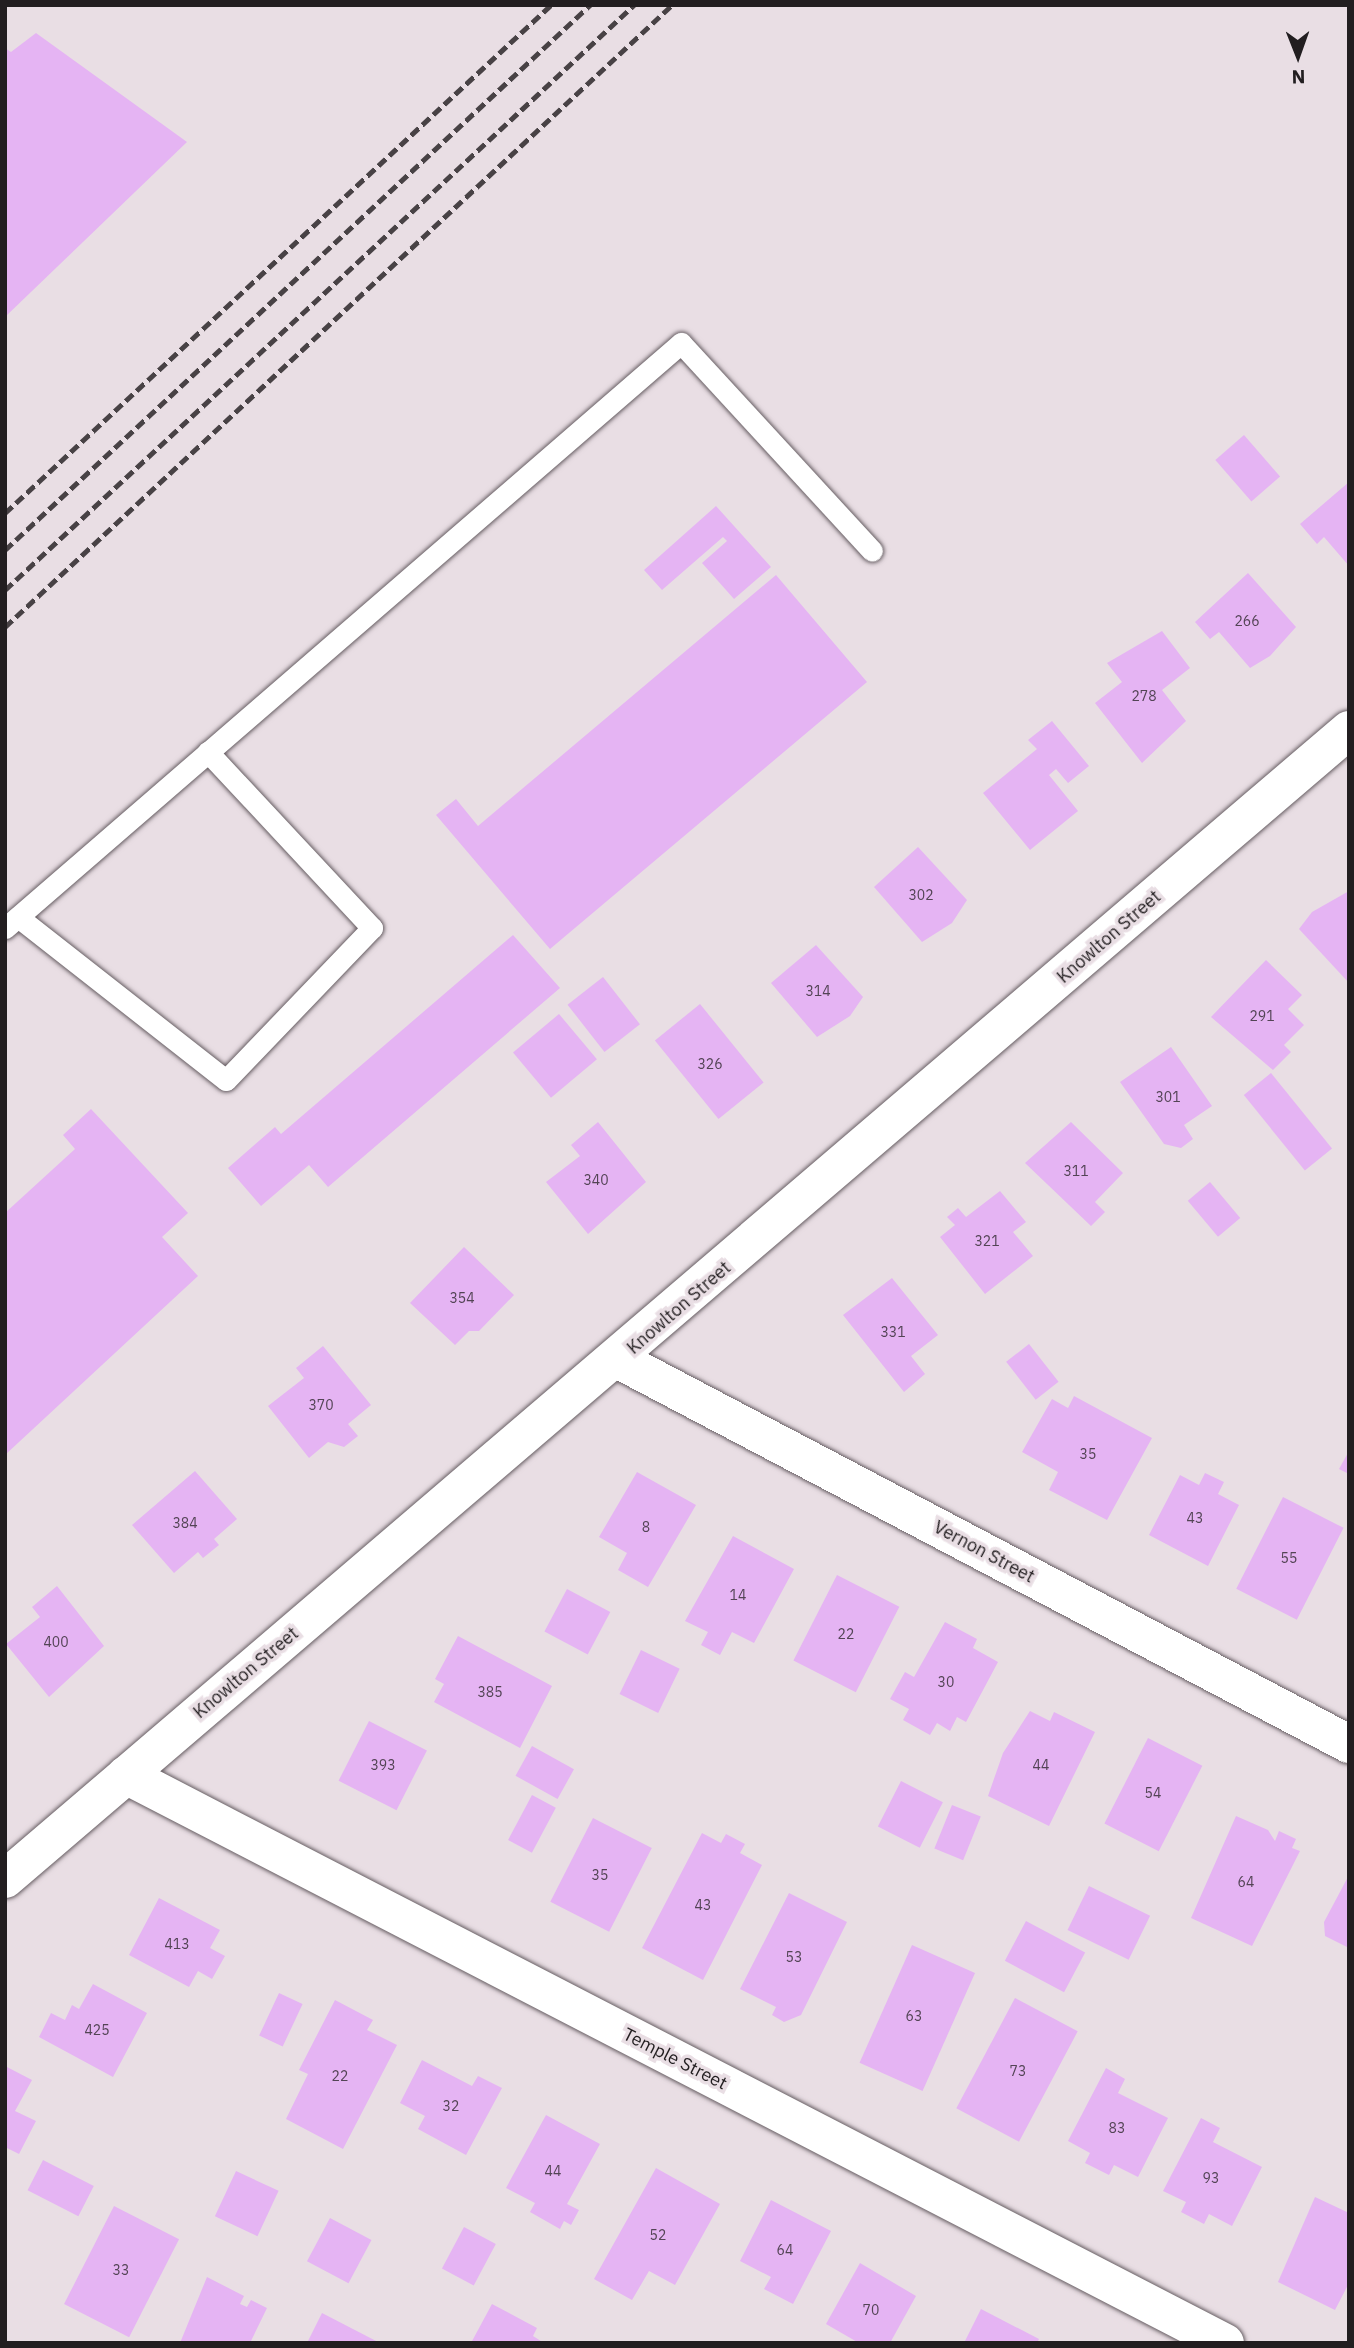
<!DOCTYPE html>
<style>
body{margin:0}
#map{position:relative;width:1354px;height:2348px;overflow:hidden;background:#e9dee4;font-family:"IBM Plex Sans",sans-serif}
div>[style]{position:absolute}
.building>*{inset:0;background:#e5b4f3;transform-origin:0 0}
.roads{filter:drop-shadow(0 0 2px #665d62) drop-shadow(0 0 2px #665d62)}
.service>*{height:21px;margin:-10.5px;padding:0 10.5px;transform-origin:10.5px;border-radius:10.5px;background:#fff}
.minor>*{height:38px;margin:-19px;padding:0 19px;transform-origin:19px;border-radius:19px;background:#fff}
.rail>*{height:5px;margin-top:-2.5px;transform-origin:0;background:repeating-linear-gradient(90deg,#484245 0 10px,transparent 0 15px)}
span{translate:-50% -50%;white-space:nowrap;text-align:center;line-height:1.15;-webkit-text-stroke:7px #e9dee4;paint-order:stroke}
.number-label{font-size:14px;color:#534455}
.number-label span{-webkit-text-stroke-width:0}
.street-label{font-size:18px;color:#221e20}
.frame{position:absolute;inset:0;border:7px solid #221e20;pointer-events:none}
.north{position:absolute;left:1263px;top:21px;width:70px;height:70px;-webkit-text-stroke:5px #e9dee4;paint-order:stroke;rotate:179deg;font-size:19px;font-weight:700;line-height:28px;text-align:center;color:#221e20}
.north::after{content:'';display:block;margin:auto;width:24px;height:32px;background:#221e20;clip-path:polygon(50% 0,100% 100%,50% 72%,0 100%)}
</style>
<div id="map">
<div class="building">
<div style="clip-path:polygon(36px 33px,187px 142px,5px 317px,5px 48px,11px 52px)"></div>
<div style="left:1244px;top:435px;width:55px;height:38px;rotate:49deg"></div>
<div style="clip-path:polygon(1349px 482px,1349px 566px,1324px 537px,1317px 544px,1300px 524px)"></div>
<div style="clip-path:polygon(716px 506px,771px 567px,734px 599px,702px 563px,727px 541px,723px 537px,662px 590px,644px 570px)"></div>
<div style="clip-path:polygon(1248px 573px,1296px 627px,1270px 656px,1250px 668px,1219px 632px,1210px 639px,1195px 622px)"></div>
<div style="clip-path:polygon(776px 575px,867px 682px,550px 949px,436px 815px,456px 799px,478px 826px)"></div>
<div style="clip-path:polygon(1162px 631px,1190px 668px,1162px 690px,1186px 721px,1142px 763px,1095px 703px,1122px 682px,1107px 663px)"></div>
<div style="clip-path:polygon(1052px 721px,1089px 766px,1068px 783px,1056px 769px,1049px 775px,1078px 811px,1030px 850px,983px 793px,1037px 749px,1028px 740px)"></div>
<div style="clip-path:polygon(918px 847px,967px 900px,952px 923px,922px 942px,874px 887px)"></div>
<div style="clip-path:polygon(1349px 891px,1349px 983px,1299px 929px,1312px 912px)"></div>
<div style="clip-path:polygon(513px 935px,560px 988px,328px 1187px,309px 1165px,261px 1206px,228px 1168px,275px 1127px,281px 1134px)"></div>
<div style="clip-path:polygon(816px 945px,863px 997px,850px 1016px,817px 1037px,771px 983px)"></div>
<div style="clip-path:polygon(1266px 960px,1302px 995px,1288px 1009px,1304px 1025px,1284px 1045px,1291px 1052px,1273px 1070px,1211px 1017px)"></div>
<div style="left:603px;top:977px;width:60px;height:45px;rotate:52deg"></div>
<div style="left:700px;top:1004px;width:101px;height:58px;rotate:51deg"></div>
<div style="left:559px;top:1014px;width:59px;height:60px;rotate:50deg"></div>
<div style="clip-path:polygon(1171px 1047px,1212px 1106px,1184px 1125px,1193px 1139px,1181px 1148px,1164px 1144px,1120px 1082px)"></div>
<div style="left:1271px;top:1073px;width:97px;height:35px;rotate:51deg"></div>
<div style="clip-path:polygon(91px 1109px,188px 1213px,162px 1237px,198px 1276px,5px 1455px,5px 1213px,75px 1149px,63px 1135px)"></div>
<div style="clip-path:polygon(598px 1122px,646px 1182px,588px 1234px,546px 1182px,580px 1156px,571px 1145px)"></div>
<div style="clip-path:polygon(1071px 1122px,1123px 1173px,1095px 1202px,1105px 1212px,1091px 1226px,1025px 1163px)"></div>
<div style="left:1210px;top:1182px;width:47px;height:29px;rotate:50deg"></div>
<div style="clip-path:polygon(1000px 1191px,1026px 1222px,1013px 1232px,1033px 1256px,985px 1294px,940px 1237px,955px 1225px,947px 1217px,958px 1208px,966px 1217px)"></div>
<div style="clip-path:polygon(464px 1247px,514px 1295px,479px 1331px,469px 1331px,455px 1345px,410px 1303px)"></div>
<div style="clip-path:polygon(892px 1278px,938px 1335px,911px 1356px,925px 1374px,904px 1392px,843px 1315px)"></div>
<div style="left:1029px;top:1344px;width:48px;height:29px;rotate:52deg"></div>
<div style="clip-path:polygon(323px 1346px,371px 1405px,348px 1424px,358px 1436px,344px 1447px,328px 1442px,309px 1458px,268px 1406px,304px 1378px,296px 1368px)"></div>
<div style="clip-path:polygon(1074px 1396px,1152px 1438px,1107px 1520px,1049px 1490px,1058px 1472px,1022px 1452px,1052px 1399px,1068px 1408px)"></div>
<div style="clip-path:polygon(1349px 1451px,1349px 1474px,1339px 1469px)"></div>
<div style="clip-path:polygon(195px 1471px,237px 1519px,214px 1539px,219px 1545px,203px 1558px,198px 1552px,174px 1573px,132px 1525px)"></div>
<div style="clip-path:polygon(637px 1472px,696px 1505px,648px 1587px,618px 1570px,627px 1553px,599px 1537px)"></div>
<div style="clip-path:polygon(1205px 1473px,1224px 1482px,1218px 1494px,1239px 1505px,1208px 1566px,1149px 1535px,1180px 1475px,1199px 1485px)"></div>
<div style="left:1283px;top:1497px;width:68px;height:103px;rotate:27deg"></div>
<div style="clip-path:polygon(733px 1536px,794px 1569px,754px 1643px,732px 1632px,720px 1655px,701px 1645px,708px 1632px,685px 1621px)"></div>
<div style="left:837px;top:1575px;width:70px;height:96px;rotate:27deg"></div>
<div style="clip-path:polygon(57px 1586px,104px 1646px,49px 1697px,6px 1644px,40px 1617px,32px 1607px)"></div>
<div style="left:567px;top:1589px;width:49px;height:48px;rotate:28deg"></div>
<div style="clip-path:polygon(945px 1622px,977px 1639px,973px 1648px,998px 1662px,966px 1722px,957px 1717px,950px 1731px,937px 1723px,930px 1735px,903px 1720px,909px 1709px,890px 1699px,905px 1672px,914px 1677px)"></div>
<div style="clip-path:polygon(458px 1636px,552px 1686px,520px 1748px,434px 1702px,444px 1684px,435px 1679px)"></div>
<div style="left:641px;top:1650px;width:43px;height:49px;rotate:26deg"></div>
<div style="clip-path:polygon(1030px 1711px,1050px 1721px,1054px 1712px,1095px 1732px,1049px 1826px,988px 1796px,1003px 1753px)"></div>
<div style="left:369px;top:1721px;width:65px;height:67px;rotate:27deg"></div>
<div style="left:1148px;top:1738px;width:61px;height:96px;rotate:27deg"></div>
<div style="left:532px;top:1746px;width:48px;height:34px;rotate:29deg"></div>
<div style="left:901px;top:1781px;width:47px;height:51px;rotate:27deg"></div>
<div style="left:532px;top:1795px;width:27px;height:51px;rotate:28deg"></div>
<div style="left:952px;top:1805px;width:31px;height:47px;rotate:22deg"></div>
<div style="clip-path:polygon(1236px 1816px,1268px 1830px,1275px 1841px,1279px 1831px,1296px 1839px,1292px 1848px,1300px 1851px,1252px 1946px,1191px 1918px)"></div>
<div style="left:593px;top:1818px;width:66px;height:94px;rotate:27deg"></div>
<div style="clip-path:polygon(702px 1833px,721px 1843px,726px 1834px,745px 1844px,740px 1853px,762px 1865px,703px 1980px,642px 1948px)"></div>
<div style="clip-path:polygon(1349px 1875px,1349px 1948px,1325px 1936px,1324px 1922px)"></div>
<div style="left:1089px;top:1886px;width:68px;height:49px;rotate:26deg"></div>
<div style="clip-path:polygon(789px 1893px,847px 1922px,801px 2015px,784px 2022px,772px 2015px,776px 2007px,740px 1989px)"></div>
<div style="clip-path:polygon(159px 1898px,220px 1930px,210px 1948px,225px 1956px,212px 1979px,198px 1971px,189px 1987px,129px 1955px)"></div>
<div style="left:1026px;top:1921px;width:67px;height:45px;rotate:28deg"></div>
<div style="left:912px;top:1945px;width:69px;height:129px;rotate:24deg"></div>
<div style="clip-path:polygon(93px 1984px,147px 2013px,113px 2077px,39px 2037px,51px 2013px,65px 2020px,72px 2005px,79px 2009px)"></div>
<div style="left:279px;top:1993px;width:26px;height:47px;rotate:25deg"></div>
<div style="left:1015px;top:1998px;width:71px;height:125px;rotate:28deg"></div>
<div style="clip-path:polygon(335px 2000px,373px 2020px,367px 2030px,397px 2045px,343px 2149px,286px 2119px,308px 2074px,299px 2070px)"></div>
<div style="clip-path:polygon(422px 2060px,472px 2086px,478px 2076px,502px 2088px,466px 2155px,418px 2129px,425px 2116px,400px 2103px)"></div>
<div style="clip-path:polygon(5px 2066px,32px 2080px,15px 2111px,36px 2121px,19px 2154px,5px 2147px)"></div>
<div style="clip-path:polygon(1106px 2068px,1125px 2079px,1118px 2093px,1168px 2118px,1138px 2177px,1114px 2165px,1109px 2175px,1085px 2163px,1090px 2153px,1068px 2141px)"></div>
<div style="clip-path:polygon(546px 2115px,600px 2144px,567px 2204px,579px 2210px,571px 2225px,564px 2221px,560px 2229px,530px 2212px,535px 2203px,506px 2188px)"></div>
<div style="clip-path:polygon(1201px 2118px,1220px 2128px,1213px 2142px,1262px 2167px,1232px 2226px,1209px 2214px,1204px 2224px,1181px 2212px,1186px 2202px,1163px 2191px)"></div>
<div style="left:43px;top:2160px;width:57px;height:34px;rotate:27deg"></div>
<div style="clip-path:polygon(656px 2168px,720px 2204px,675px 2285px,649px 2271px,632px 2300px,594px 2279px)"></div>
<div style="left:236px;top:2171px;width:47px;height:50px;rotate:25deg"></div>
<div style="clip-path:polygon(1315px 2197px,1349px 2213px,1349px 2283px,1335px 2310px,1278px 2282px)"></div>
<div style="clip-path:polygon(771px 2200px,831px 2231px,793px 2304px,764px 2289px,771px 2277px,740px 2261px)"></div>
<div style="left:114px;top:2206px;width:73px;height:110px;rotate:27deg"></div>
<div style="left:330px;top:2218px;width:47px;height:49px;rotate:28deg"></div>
<div style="left:464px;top:2227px;width:36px;height:47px;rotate:28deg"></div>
<div style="clip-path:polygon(860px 2263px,916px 2296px,890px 2343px,859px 2343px,826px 2324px)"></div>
<div style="clip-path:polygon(207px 2277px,244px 2296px,240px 2304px,247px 2307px,251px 2300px,267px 2308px,250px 2343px,180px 2343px)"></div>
<div style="clip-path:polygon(492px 2304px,537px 2328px,533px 2336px,544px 2343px,471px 2343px)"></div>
<div style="clip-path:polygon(981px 2309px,1039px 2339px,1037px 2343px,964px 2343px)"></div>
<div style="clip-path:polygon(322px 2313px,380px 2343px,307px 2343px)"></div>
</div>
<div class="roads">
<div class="service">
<div style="left:18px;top:917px;width:264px;rotate:38.1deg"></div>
<div style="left:226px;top:1080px;width:211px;rotate:-46.2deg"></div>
<div style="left:372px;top:928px;width:241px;rotate:-133deg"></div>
<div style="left:5px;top:928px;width:894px;rotate:-40.87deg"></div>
<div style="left:681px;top:343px;width:282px;rotate:47.4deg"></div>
</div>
<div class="minor">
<div style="left:619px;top:1360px;width:825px;rotate:27.75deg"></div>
<div style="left:126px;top:1775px;width:1237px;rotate:27.33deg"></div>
<div style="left:5px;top:1879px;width:1768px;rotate:-40.53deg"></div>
</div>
</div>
<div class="rail">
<div style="left:5px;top:513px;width:746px;rotate:-42.94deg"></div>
<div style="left:5px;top:550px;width:800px;rotate:-42.97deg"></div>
<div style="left:5px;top:590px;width:859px;rotate:-42.92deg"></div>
<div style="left:5px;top:627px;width:912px;rotate:-43deg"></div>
</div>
<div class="number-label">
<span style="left:1247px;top:621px">266</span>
<span style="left:1144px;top:696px">278</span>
<span style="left:921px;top:895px">302</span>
<span style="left:818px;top:991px">314</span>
<span style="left:1262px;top:1016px">291</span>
<span style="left:710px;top:1064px">326</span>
<span style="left:1168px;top:1097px">301</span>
<span style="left:1076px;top:1171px">311</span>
<span style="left:596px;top:1180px">340</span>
<span style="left:987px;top:1241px">321</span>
<span style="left:462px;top:1298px">354</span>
<span style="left:893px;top:1332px">331</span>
<span style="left:321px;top:1405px">370</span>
<span style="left:1088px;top:1454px">35</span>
<span style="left:1195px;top:1518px">43</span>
<span style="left:185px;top:1523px">384</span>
<span style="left:646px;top:1527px">8</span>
<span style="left:1289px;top:1558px">55</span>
<span style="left:738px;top:1595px">14</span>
<span style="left:846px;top:1634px">22</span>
<span style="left:56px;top:1642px">400</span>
<span style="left:946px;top:1682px">30</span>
<span style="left:490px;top:1692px">385</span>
<span style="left:383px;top:1765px">393</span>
<span style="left:1041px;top:1765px">44</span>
<span style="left:1153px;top:1793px">54</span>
<span style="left:600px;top:1875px">35</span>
<span style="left:1246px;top:1882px">64</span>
<span style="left:703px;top:1905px">43</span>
<span style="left:177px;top:1944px">413</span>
<span style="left:794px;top:1957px">53</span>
<span style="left:914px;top:2016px">63</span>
<span style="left:97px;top:2030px">425</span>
<span style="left:1018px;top:2071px">73</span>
<span style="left:340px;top:2076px">22</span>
<span style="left:451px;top:2106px">32</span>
<span style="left:1117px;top:2128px">83</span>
<span style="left:553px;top:2171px">44</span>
<span style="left:1211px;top:2178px">93</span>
<span style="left:658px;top:2235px">52</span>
<span style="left:785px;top:2250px">64</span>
<span style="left:121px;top:2270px">33</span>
<span style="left:871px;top:2310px">70</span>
</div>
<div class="street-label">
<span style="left:1109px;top:937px;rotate:-41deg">Knowlton Street</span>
<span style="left:679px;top:1308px;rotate:-41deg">Knowlton Street</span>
<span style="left:984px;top:1552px;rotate:28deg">Vernon Street</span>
<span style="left:246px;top:1673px;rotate:-40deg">Knowlton Street</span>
<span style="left:675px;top:2059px;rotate:27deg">Temple Street</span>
</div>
<div class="frame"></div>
<div class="north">N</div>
</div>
